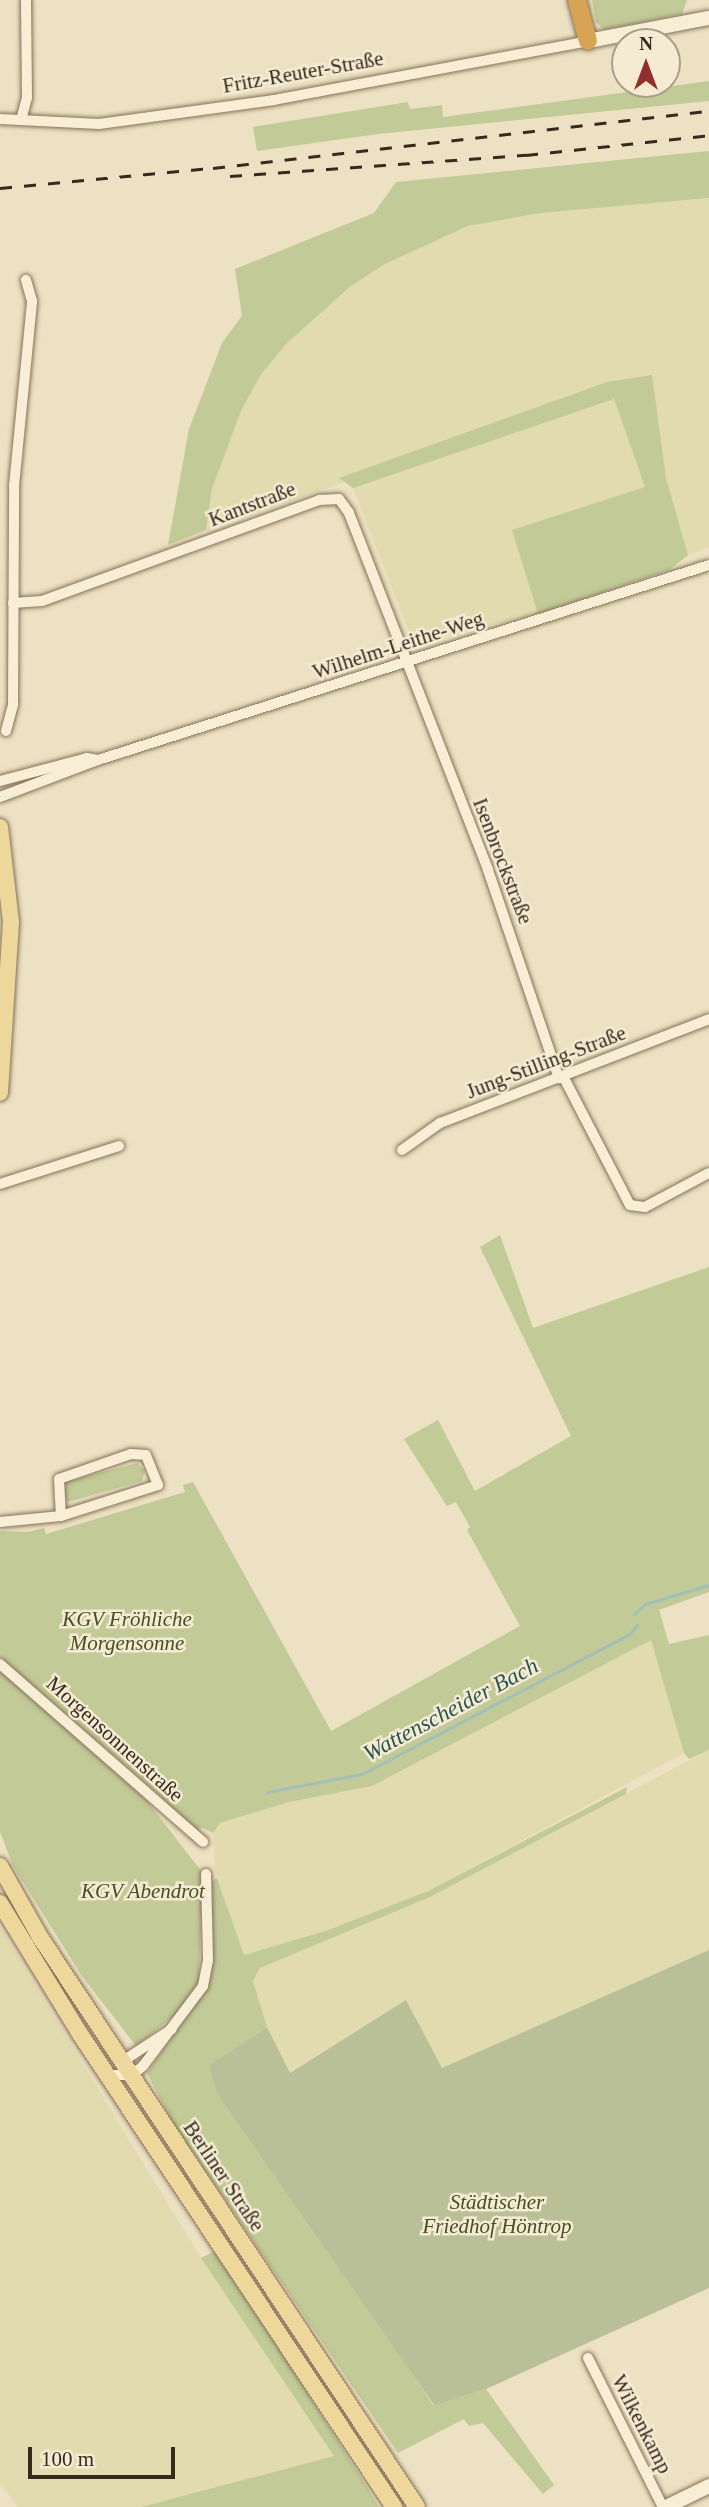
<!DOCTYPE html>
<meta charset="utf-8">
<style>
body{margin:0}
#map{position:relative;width:709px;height:2507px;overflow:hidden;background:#ece1c2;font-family:"Times New Roman",serif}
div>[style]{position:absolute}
.farmland>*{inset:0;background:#e2dbb0}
.green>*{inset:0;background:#c2ca97}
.cemetery>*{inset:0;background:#b9bf96}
.stream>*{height:2.5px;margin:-1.25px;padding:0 1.25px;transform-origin:1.25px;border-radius:1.25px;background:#a4bfb8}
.roads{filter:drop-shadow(0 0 2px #85725a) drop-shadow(0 0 2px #85725a)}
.street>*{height:10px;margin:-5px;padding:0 5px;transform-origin:5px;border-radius:5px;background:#f7eed5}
.secondary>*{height:14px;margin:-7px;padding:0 7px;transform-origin:7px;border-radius:7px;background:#f7eed5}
.primary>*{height:16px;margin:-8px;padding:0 8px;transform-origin:8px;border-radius:8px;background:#eed79b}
.highway>*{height:18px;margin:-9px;padding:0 9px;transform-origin:9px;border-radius:9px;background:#d9a355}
.rail>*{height:2.5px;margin-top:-1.25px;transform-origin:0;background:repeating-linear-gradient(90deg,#362a1e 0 12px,transparent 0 24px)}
span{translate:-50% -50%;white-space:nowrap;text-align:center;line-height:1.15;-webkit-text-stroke:5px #f4ebd2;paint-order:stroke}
.street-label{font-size:21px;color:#362a1e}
.park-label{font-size:21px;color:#455125;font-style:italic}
.water-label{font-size:23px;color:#2d5554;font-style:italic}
.north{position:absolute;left:611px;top:28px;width:70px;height:70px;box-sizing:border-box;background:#f4ebd2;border:2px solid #a89e8a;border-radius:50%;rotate:0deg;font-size:19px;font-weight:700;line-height:28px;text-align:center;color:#362a1e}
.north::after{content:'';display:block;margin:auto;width:24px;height:32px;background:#922e2c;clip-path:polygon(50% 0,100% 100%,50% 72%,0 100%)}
.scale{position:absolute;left:28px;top:2447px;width:147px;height:32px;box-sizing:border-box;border:4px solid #362a1e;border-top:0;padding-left:9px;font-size:21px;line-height:24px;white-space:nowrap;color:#362a1e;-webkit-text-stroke:5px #f4ebd2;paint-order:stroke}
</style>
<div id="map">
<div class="farmland">
<div style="clip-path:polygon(709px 198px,709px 547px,688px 555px,669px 570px,538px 614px,425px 641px,410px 634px,353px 488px,345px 482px,206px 530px,212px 489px,241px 411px,260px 376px,286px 344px,351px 286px,385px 264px,468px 226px,540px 213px)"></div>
<div style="clip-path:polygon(652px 1639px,684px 1753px,428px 1891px,328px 1930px,243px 1955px,215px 1870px,213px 1833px,220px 1823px,289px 1802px,372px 1786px)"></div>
<div style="clip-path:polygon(709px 1750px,709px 1950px,442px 2068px,405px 2001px,289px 2073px,267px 2027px,253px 1981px,260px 1968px,430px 1897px)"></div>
<div style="clip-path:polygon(0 1928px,201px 2258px,335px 2456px,141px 2507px,18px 2507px,0 2484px)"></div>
</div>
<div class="green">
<div style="clip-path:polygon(592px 0,687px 0,682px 14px,604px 30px,596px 22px)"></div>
<div style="clip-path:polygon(709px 81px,709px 101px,378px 134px,257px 151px,253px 127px,408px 102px,410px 109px,442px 105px,443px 117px)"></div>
<div style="clip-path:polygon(709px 151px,709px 198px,540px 213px,468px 226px,385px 264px,351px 286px,286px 344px,260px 376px,241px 411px,212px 489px,206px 530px,168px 545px,189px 429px,222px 343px,242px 316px,235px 269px,374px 213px,396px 182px)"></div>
<div style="clip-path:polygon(652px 375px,666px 478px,688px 555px,669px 570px,538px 614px,512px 530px,645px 487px,614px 399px,353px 488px,339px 478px,607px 382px)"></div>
<div style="clip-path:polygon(500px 1235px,533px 1328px,709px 1267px,709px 1592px,659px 1610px,669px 1644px,709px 1635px,709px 1750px,689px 1759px,684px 1753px,651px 1640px,372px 1786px,289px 1802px,220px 1823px,213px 1833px,203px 1828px,187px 1831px,161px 1797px,0 1657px,0 1531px,28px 1532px,44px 1528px,46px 1534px,185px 1492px,183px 1485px,193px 1482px,331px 1731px,520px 1626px,467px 1530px,470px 1527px,456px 1502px,447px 1506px,404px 1439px,438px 1420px,475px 1491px,571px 1436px,480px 1247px)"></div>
<div style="clip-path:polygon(137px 1463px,145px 1471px,142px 1481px,68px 1502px,63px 1493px,66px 1482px)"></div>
<div style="clip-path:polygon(0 1668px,137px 1788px,202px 1872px,199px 1985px,179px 2012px,136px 2046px,82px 1976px,13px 1866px,0 1832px)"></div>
<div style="clip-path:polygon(627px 1787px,626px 1794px,430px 1897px,260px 1968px,253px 1981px,267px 2027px,209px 2065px,433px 2405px,486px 2389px,554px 2485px,543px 2494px,483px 2423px,469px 2426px,464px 2419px,398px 2453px,172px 2122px,147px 2073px,207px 1986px,208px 1884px,217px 1878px,244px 1955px,328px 1930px,428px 1891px)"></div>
<div style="clip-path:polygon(217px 2250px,367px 2487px,379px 2507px,141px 2507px,334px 2456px,201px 2258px)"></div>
</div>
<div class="cemetery">
<div style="clip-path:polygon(709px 1950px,709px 2288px,486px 2389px,434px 2405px,217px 2093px,209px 2065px,267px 2027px,290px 2073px,406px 2000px,442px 2068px)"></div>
</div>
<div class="stream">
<div style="left:634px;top:1614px;width:15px;rotate:-42deg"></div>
<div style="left:645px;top:1604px;width:67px;rotate:-16.5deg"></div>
<div style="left:267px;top:1792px;width:97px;rotate:-10.7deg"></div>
<div style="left:362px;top:1774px;width:302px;rotate:-27.6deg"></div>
<div style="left:630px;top:1634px;width:11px;rotate:-52deg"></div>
</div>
<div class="roads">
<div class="street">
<div style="left:0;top:119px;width:99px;rotate:2.9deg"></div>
<div style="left:99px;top:124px;width:177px;rotate:-7.8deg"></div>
<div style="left:274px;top:100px;width:319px;rotate:-10.6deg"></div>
<div style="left:21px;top:120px;width:23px;rotate:-75deg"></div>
<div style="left:27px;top:98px;width:98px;rotate:-90.6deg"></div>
<div style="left:13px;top:603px;width:29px;rotate:-4deg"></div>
<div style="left:42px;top:601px;width:295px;rotate:-20deg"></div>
<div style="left:319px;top:500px;width:20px;rotate:-3deg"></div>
<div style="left:339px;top:499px;width:17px;rotate:54deg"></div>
<div style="left:349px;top:513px;width:383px;rotate:68.7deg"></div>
<div style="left:488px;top:870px;width:220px;rotate:71.2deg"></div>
<div style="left:6px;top:731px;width:28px;rotate:-75deg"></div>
<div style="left:13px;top:704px;width:218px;rotate:-89.7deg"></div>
<div style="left:14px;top:486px;width:186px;rotate:-84.4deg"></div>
<div style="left:32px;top:301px;width:22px;rotate:-106deg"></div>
<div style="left:0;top:781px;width:90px;rotate:-14.8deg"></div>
<div style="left:87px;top:758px;width:11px;rotate:10deg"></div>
<div style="left:0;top:797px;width:105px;rotate:-20.7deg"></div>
<div style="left:98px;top:760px;width:641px;rotate:-17.7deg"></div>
<div style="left:563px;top:1076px;width:145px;rotate:62.6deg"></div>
<div style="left:630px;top:1205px;width:15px;rotate:8deg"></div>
<div style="left:645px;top:1207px;width:72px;rotate:-28deg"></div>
<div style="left:402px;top:1150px;width:47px;rotate:-35.4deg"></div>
<div style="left:440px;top:1123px;width:288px;rotate:-21.1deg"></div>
<div style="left:0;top:1184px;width:125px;rotate:-17.7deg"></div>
<div style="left:0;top:1522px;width:61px;rotate:-5.6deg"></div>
<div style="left:61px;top:1516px;width:102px;rotate:-17.7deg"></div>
<div style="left:158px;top:1485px;width:32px;rotate:-112deg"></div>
<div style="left:146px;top:1455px;width:15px;rotate:-176deg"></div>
<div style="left:131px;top:1454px;width:76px;rotate:160.9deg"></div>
<div style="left:59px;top:1479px;width:37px;rotate:87deg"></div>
<div style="left:0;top:1664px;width:270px;rotate:41.2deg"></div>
<div style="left:120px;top:2063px;width:62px;rotate:-33.2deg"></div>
<div style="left:109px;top:2075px;width:23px"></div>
<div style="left:132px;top:2075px;width:14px;rotate:-39deg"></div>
<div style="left:143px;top:2066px;width:100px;rotate:-53.1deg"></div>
<div style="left:203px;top:1986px;width:26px;rotate:-79deg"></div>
<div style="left:208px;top:1960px;width:86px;rotate:-91.3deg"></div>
<div style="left:588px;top:2358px;width:167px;rotate:63.3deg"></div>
</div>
<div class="secondary">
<div style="left:588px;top:41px;width:123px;rotate:-10.8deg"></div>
<div style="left:666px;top:2507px;width:48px;rotate:-26deg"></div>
</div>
<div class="primary">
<div style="left:0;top:827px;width:96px;rotate:83.4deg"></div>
<div style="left:11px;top:922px;width:171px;rotate:93.7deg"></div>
<div style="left:0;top:1866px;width:81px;rotate:60.6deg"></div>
<div style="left:40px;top:1937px;width:683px;rotate:56.52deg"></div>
<div style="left:0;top:1903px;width:153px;rotate:58.6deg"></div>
<div style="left:80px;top:2034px;width:568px;rotate:56.42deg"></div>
</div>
<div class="highway">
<div style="left:577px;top:0;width:42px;rotate:75deg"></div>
</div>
</div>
<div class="rail">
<div style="left:230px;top:176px;width:297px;rotate:-4.1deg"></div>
<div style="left:526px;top:155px;width:184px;rotate:-6.2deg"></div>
<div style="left:0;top:188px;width:214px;rotate:-5.4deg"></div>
<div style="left:213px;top:168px;width:499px;rotate:-6.6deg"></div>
</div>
<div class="street-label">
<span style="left:303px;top:72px;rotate:-10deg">Fritz-Reuter-Straße</span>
<span style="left:252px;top:504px;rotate:-21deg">Kantstraße</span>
<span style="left:398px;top:645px;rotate:-18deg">Wilhelm-Leithe-Weg</span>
<span style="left:503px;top:861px;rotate:69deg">Isenbrockstraße</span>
<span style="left:546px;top:1062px;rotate:-21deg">Jung-Stilling-Straße</span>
<span style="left:115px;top:1739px;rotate:42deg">Morgensonnenstraße</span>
<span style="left:224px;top:2176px;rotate:56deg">Berliner Straße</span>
<span style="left:642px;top:2424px;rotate:63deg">Wilkenkamp</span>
</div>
<div class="park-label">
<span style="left:127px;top:1631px">KGV Fröhliche<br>Morgensonne</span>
<span style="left:143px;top:1891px">KGV Abendrot</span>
<span style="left:497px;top:2214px">Städtischer<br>Friedhof Höntrop</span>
</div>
<div class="water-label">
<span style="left:451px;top:1710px;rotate:-28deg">Wattenscheider Bach</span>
</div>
<div class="north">N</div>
<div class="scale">100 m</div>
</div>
